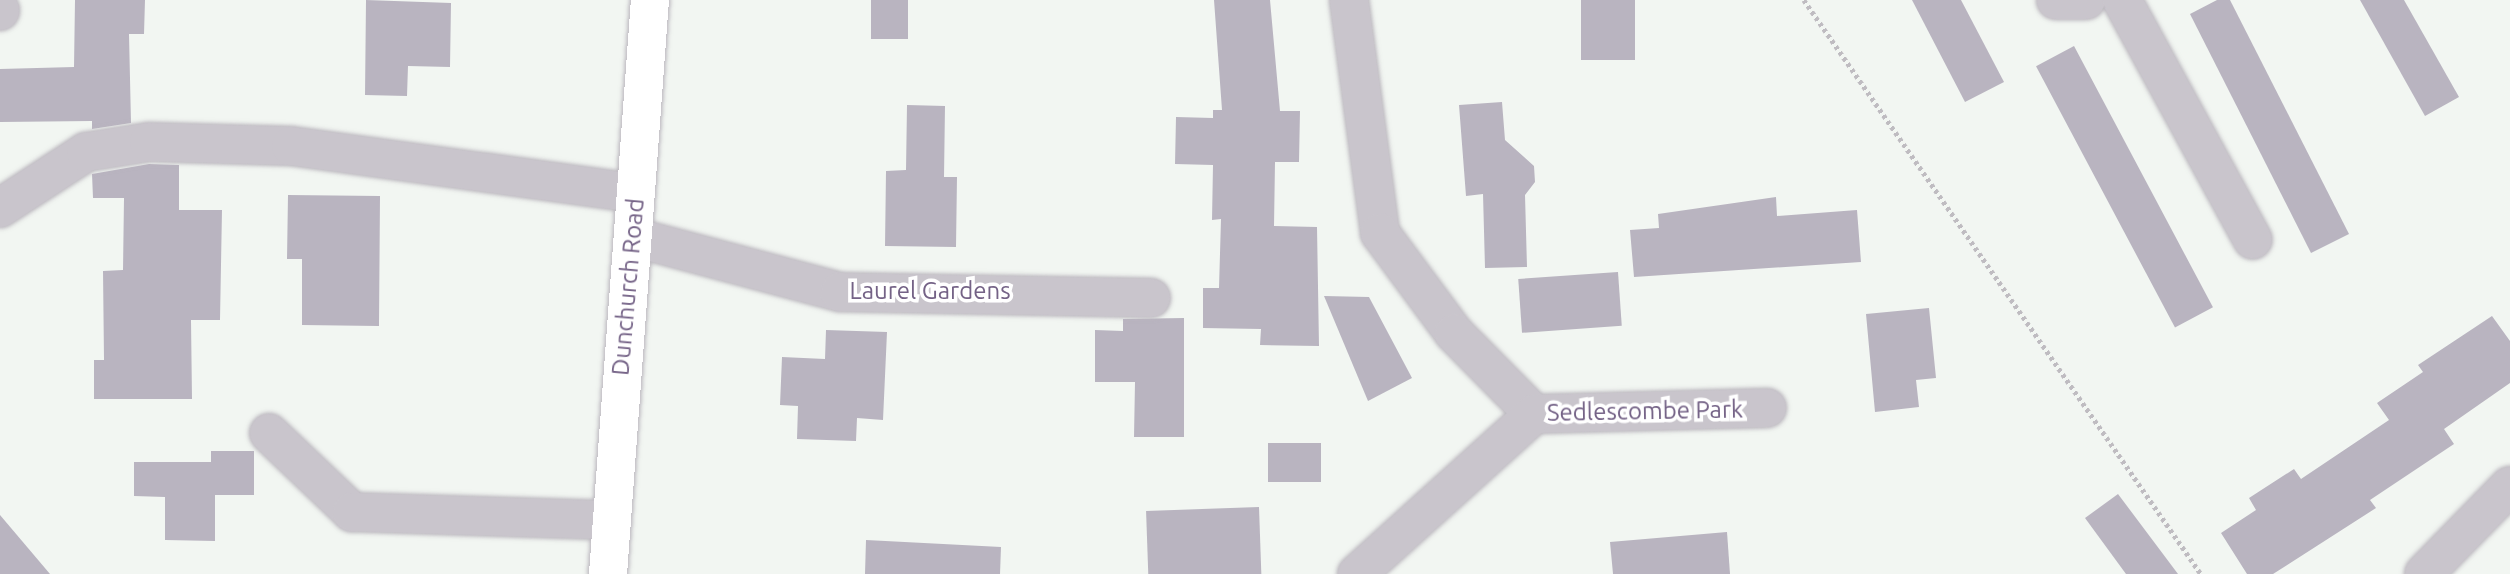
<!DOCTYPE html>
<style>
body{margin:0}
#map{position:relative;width:2510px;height:574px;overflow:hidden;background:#f2f6f2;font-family:Ubuntu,sans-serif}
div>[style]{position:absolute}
.building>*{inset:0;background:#b9b4c0;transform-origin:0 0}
.path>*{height:4.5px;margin-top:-2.25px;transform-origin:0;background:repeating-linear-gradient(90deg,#bfbcc1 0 3.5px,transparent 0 7px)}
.roads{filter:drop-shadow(0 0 2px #bbb7be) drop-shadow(0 0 2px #bbb7be)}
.minor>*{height:38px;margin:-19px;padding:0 19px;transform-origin:19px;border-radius:19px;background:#c9c5cc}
.highway>*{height:38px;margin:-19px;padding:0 19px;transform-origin:19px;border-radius:19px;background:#fff}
span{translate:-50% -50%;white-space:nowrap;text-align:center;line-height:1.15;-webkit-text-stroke:7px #fff;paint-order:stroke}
.street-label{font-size:24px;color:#746286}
</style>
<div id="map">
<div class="building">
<div style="clip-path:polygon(75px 0,145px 0,144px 34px,129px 34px,131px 123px,92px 129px,92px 121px,0 122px,0 69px,74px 67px)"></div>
<div style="clip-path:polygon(366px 0,451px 3px,450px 67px,408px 66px,407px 96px,365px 95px)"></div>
<div style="left:871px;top:0;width:37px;height:39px"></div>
<div style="clip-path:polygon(1214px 0,1270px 0,1280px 111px,1300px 111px,1299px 162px,1275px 162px,1274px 226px,1317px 227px,1319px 346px,1260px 345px,1261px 329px,1203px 328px,1203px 288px,1219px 288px,1221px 219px,1212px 220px,1213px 165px,1175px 164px,1176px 117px,1213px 118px,1213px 110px,1222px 110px)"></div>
<div style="left:1581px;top:0;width:54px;height:60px"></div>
<div style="clip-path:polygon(1912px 0,1961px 0,2004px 82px,1965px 102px)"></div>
<div style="clip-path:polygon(2217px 0,2230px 0,2349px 234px,2311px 253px,2190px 14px)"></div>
<div style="clip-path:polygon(2360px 0,2404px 0,2459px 97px,2425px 116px)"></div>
<div style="left:2074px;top:46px;width:296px;height:43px;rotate:62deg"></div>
<div style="clip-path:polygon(1502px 102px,1505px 140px,1534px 166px,1535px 182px,1525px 195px,1527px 267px,1485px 268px,1483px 194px,1466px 196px,1459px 105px)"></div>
<div style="clip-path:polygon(907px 105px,945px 106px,944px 177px,957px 177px,956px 247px,885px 246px,886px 171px,906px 170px)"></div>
<div style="clip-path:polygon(149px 164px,179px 165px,179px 210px,222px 210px,220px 320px,191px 320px,192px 399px,94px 399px,94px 360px,104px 360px,103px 271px,123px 270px,124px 198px,93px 198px,92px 174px)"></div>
<div style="clip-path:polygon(288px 195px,380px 196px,379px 326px,302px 325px,302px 259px,287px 259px)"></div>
<div style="clip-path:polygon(1776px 197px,1777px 216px,1857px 210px,1861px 262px,1634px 277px,1630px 230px,1659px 228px,1658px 214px)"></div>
<div style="left:1618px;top:272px;width:54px;height:100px;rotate:86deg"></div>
<div style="clip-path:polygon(1324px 296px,1369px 297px,1412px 378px,1368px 401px)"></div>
<div style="clip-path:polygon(1929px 308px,1936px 378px,1916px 380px,1919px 407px,1875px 412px,1866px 314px)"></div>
<div style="clip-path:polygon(2492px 316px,2510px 341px,2510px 383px,2444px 429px,2454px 444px,2370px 500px,2376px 508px,2273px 574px,2247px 574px,2221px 533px,2256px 510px,2249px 498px,2294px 469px,2301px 479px,2389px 420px,2377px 403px,2423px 372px,2418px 365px)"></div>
<div style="clip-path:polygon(1184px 318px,1184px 437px,1134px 437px,1135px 382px,1095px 382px,1095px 330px,1123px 331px,1123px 319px)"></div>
<div style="clip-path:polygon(826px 330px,887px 332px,883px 420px,857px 418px,856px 441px,797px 439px,798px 406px,780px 405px,782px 357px,825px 359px)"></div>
<div style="left:1321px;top:443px;width:39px;height:53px;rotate:90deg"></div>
<div style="clip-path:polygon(211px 451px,254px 451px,254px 495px,215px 495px,215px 541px,165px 540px,165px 497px,134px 496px,134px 462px,211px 462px)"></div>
<div style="clip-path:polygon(2118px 494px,2178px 574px,2126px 574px,2085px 518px)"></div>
<div style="left:1259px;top:507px;width:67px;height:113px;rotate:88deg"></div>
<div style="clip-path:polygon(0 515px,50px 574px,0 574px)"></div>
<div style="clip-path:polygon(1727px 532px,1730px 574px,1613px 574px,1610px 542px)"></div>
<div style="clip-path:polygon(866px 540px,1001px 547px,1000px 574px,865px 574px)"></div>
</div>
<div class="path">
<div style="left:1804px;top:0;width:698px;rotate:55.33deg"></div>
</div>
<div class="roads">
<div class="minor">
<div style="left:1349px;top:0;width:235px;rotate:82.4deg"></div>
<div style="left:1380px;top:233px;width:124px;rotate:53.5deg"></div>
<div style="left:1454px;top:333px;width:114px;rotate:45.4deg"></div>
<div style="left:1534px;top:414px;width:233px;rotate:-1.5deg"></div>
<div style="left:2056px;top:0;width:30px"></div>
<div style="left:2122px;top:0;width:273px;rotate:61.4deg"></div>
<div style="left:0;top:10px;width:1px;rotate:90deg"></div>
<div style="left:0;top:208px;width:103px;rotate:-33.1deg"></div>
<div style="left:86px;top:152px;width:64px;rotate:-9deg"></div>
<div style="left:149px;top:142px;width:142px;rotate:1.6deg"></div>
<div style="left:291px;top:146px;width:348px;rotate:7.8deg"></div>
<div style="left:633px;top:237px;width:214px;rotate:14.9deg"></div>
<div style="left:840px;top:292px;width:311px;rotate:1.1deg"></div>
<div style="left:269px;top:433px;width:115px;rotate:43.6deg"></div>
<div style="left:352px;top:512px;width:257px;rotate:1.8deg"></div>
<div style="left:1357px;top:574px;width:239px;rotate:-42.1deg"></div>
<div style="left:2424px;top:574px;width:123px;rotate:-45.7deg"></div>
</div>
<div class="highway">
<div style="left:608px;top:574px;width:576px;rotate:-85.82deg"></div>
</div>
</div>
<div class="street-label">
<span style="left:628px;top:287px;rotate:-85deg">Dunchurch Road</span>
<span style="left:930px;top:291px">Laurel Gardens</span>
<span style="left:1645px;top:411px;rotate:-1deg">Sedlescombe Park</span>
</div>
</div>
